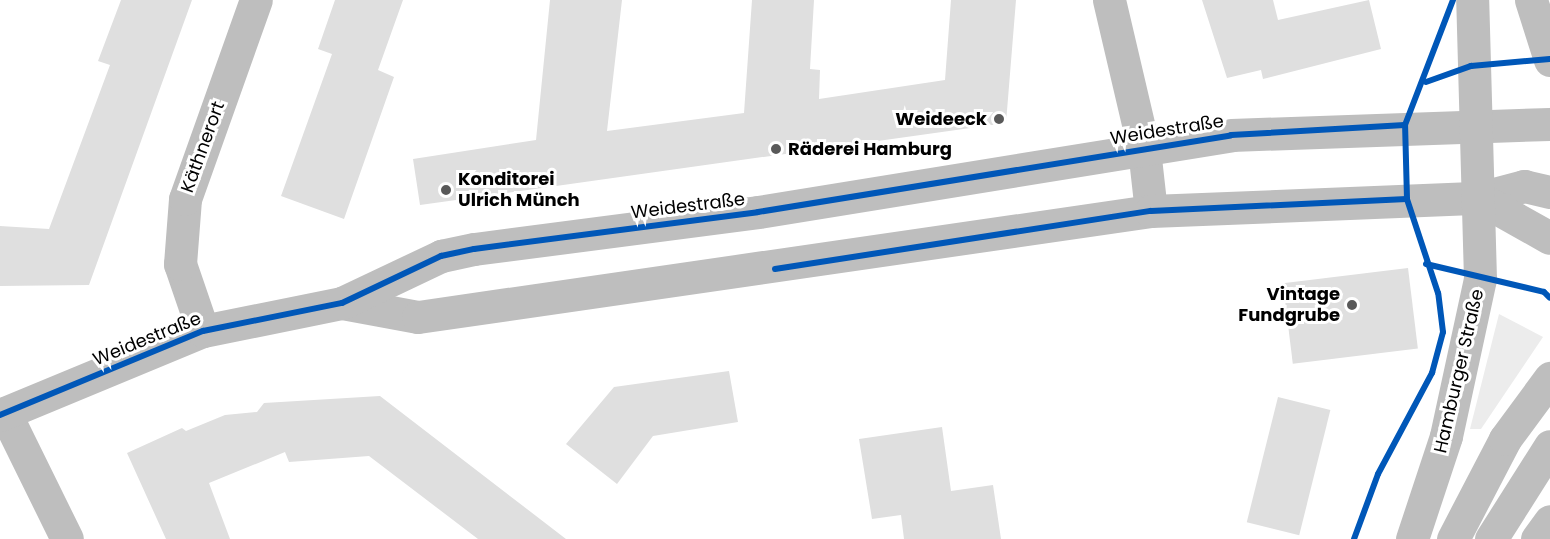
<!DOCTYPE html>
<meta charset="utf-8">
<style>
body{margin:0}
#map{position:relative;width:1550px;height:539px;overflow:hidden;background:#fff;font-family:Poppins,sans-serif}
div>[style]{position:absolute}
.green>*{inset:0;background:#ececec}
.building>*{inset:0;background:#dfdfdf;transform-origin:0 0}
.minor>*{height:33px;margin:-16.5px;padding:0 16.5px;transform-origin:16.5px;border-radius:16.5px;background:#bebebe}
.major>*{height:33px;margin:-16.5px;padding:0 16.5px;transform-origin:16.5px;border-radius:16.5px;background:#bebebe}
.cycleway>*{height:6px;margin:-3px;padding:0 3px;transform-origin:3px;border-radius:3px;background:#0057b8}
.dots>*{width:16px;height:16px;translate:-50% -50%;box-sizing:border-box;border:3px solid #fff;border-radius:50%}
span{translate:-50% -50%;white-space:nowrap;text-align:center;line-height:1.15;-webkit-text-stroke:6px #fff;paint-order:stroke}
.poi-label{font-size:18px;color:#000;font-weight:700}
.right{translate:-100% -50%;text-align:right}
.left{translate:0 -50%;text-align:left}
.street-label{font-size:18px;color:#000}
</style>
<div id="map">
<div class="green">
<div style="clip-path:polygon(1499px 314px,1543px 337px,1481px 429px,1470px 429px)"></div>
</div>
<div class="building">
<div style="clip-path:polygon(121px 0,192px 0,89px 285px,0 286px,0 226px,49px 229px,110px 65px,98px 61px)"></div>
<div style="clip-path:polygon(335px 0,403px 0,378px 70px,394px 77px,344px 219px,281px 196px,332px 54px,318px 49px)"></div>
<div style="clip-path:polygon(550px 0,622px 0,607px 131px,744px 113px,752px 0,814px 0,810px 69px,820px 70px,819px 99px,945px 80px,951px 0,1016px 0,1006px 123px,420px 205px,413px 159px,536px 140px)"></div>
<div style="clip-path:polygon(1202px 0,1273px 0,1278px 20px,1369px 0,1381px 49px,1263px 79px,1261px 70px,1227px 78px)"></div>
<div style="left:1408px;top:268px;width:81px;height:126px;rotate:83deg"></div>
<div style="clip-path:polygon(729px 371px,738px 422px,653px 436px,617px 484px,566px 444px,614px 387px)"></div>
<div style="clip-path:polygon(380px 396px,566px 539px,478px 539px,369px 456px,289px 462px,285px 452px,209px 483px,230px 539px,166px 539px,127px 453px,182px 428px,186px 431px,225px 415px,257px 412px,264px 403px)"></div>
<div style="left:1278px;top:397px;width:54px;height:129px;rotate:14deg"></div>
<div style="clip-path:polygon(942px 427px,951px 491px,993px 485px,1001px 539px,904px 539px,901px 515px,872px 519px,859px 439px)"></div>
</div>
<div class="minor">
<div style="left:1109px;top:0;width:153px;rotate:76.8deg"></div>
<div style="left:1144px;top:149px;width:62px;rotate:83.6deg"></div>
<div style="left:342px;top:303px;width:77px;rotate:10.4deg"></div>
<div style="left:418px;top:317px;width:741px;rotate:-8.23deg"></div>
<div style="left:1151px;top:211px;width:328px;rotate:-2.3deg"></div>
<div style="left:1479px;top:198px;width:47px;rotate:-14.9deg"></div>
<div style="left:1524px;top:186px;width:27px;rotate:13deg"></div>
<div style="left:203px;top:331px;width:71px;rotate:-108.9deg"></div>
<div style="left:180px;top:264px;width:65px;rotate:-85.6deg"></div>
<div style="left:185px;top:199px;width:211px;rotate:-70.4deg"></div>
<div style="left:5px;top:413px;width:140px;rotate:63.8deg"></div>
<div style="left:0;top:415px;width:220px;rotate:-22.5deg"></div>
<div style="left:203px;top:331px;width:142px;rotate:-11.4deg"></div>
<div style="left:342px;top:303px;width:110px;rotate:-25.4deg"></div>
<div style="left:441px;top:256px;width:34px;rotate:-12deg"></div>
<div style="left:474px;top:249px;width:286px;rotate:-7.4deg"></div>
<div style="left:758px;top:212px;width:479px;rotate:-9.2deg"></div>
<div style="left:1231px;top:135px;width:319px;rotate:-2deg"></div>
</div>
<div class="major">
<div style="left:1531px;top:0;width:63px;rotate:72.4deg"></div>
<div style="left:1479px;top:198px;width:81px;rotate:29.4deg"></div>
<div style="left:1412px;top:539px;width:108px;rotate:-71.7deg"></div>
<div style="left:1446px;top:436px;width:161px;rotate:-77.8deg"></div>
<div style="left:1480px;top:279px;width:279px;rotate:-91.6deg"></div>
<div style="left:1453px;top:539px;width:113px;rotate:-62.5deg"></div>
<div style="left:1505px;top:439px;width:76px;rotate:-53.6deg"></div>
<div style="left:1491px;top:539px;width:110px;rotate:-57.6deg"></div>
<div style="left:1537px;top:539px;width:22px;rotate:-54deg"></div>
</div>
<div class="cycleway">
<div style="left:1426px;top:82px;width:48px;rotate:-19.6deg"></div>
<div style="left:1471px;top:66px;width:79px;rotate:-5.1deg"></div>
<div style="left:1426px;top:264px;width:121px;rotate:13.3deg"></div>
<div style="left:1544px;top:292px;width:8px;rotate:45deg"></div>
<div style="left:775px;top:269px;width:380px;rotate:-8.8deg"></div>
<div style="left:1151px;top:211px;width:256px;rotate:-2.7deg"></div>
<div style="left:0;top:415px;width:220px;rotate:-22.5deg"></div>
<div style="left:203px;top:331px;width:142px;rotate:-11.4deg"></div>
<div style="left:342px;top:303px;width:110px;rotate:-25.4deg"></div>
<div style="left:441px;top:256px;width:34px;rotate:-12deg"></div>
<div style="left:474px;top:249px;width:286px;rotate:-7.4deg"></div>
<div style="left:758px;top:212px;width:479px;rotate:-9.2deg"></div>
<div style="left:1231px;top:135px;width:174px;rotate:-3.3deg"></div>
<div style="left:1354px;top:539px;width:69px;rotate:-69.7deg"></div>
<div style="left:1378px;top:474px;width:115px;rotate:-61.9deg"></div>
<div style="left:1432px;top:373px;width:42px;rotate:-75deg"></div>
<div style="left:1443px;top:332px;width:39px;rotate:-97deg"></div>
<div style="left:1438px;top:293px;width:99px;rotate:-108.3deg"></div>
<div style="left:1407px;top:199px;width:74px;rotate:-91.5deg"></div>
<div style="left:1405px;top:125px;width:134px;rotate:-69deg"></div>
</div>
<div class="dots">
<div style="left:999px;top:119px;background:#595959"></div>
<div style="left:776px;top:149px;background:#595959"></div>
<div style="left:446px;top:190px;background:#595959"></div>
<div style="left:1352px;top:305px;background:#595959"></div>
</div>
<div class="poi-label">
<span class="right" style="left:987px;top:119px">Weideeck</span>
<span class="left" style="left:788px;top:149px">Räderei Hamburg</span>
<span class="left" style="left:458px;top:190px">Konditorei<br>Ulrich Münch</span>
<span class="right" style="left:1340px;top:305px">Vintage<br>Fundgrube</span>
</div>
<div class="street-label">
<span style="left:1167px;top:130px;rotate:-9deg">Weidestraße</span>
<span style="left:203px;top:147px;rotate:-70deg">Käthnerort</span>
<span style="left:688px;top:206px;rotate:-7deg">Weidestraße</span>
<span style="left:147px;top:339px;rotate:-22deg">Weidestraße</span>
<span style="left:1459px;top:371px;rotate:-77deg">Hamburger Straße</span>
</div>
</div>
